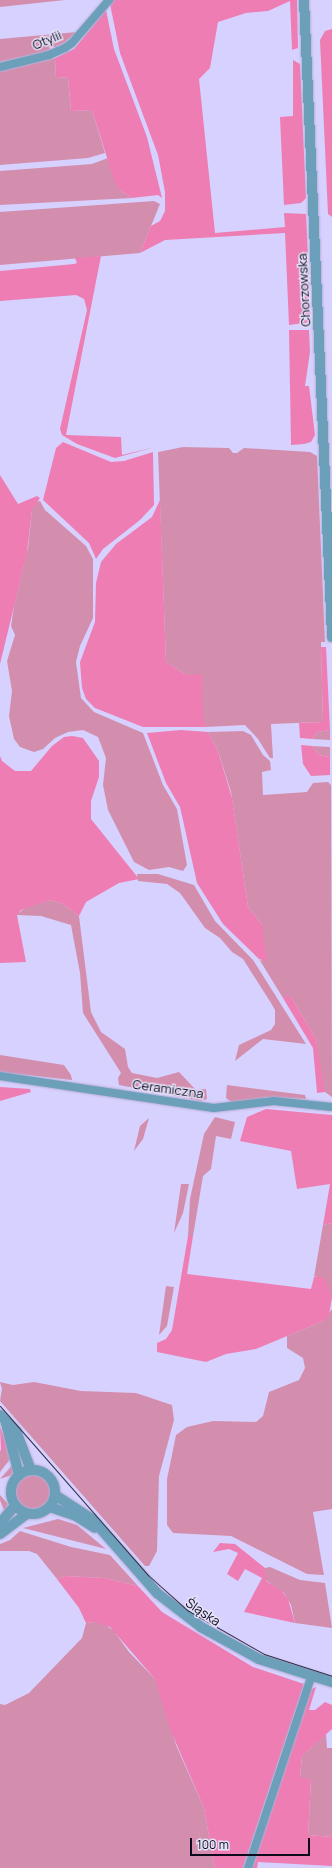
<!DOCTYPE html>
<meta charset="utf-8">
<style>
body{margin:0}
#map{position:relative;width:332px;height:1868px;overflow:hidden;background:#d7d1ff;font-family:Manrope,sans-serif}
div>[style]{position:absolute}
.green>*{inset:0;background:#d48ead}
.round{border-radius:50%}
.forest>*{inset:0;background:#ee7db3}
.roads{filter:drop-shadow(0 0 1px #b3add6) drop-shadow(0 0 1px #b3add6)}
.minor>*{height:8px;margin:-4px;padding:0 4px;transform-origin:4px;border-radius:4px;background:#6b9fba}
.tertiary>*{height:10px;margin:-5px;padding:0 5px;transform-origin:5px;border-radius:5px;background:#6b9fba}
.tertiary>.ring{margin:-5px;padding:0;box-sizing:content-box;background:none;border:10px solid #6b9fba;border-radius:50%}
.tram>*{height:1px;margin:-0.5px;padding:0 0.5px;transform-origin:0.5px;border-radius:0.5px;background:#312d44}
span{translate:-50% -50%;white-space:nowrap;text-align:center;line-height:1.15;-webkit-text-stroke:3px #e4e1f9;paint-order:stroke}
.street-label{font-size:13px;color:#0e0a1d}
.scale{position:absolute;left:190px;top:1838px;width:120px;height:18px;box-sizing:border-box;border:2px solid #0e0a1d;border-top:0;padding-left:5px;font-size:12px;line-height:14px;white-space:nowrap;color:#0e0a1d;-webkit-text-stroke:3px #e4e1f9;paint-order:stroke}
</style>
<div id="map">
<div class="green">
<div style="clip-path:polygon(0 0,65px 0,0 7px)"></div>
<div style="clip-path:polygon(77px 32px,64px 43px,44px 52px,0 62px,0 39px)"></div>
<div style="clip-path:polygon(55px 58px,56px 78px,68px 77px,71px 111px,92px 110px,105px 153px,88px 158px,0 165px,0 71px)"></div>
<div style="clip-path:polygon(108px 158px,121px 191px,132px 198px,0 205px,0 171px,92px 164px)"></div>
<div style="clip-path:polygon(154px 201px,160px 204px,140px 253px,0 265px,0 212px)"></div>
<div style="clip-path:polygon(183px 447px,229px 448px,233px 453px,237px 453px,244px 448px,310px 452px,317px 456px,325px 642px,321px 642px,323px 722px,271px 724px,273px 758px,270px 758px,258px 739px,245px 725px,206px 727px,186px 675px,166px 662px,158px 452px)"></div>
<div style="clip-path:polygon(40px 501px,45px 510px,86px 546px,93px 559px,93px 618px,80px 646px,76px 662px,81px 698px,94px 712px,143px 733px,163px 785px,177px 809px,187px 865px,183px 871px,169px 867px,149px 870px,134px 862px,108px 810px,103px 785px,106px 758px,98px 737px,83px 730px,68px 732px,55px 738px,43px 749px,34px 752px,20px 747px,14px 739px,9px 716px,12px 691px,7px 661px,15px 635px,11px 626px,14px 606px,28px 548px,32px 510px,36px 502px)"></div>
<div style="clip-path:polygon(330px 730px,330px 740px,312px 739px,317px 732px)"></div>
<div style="clip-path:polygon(243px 731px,251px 735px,263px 755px,270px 761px,271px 770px,262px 772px,263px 795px,307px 792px,313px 783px,328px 782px,331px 785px,332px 1097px,325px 1092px,321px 1081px,316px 1039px,291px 997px,283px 998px,259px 959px,262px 961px,262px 925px,248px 907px,231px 792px,218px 751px,208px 732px)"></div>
<div style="clip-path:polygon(312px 746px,330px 747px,330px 757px,319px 755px)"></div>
<div style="clip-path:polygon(137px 874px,158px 874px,194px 885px,215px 921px,253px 960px,306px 1044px,263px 1039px,235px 1061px,239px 1045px,271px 1030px,275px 1024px,275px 1010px,271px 1003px,243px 959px,232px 952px,220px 938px,205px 928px,180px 893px,167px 884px,138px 881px)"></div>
<div style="clip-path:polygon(50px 900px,63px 904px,79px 916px,91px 1012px,101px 1032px,125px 1049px,128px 1067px,132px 1073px,157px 1078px,179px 1072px,196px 1090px,206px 1089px,207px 1099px,201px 1101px,119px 1085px,118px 1078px,121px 1073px,83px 1013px,80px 973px,71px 925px,41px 916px,16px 915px,25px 908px)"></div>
<div style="clip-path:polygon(0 1055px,64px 1065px,71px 1075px,72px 1080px,0 1072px)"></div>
<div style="clip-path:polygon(227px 1085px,305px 1095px,306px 1099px,268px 1097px,233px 1103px,226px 1098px)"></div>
<div style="clip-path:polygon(215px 1117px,235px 1122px,231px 1139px,216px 1136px,211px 1169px,203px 1176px,193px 1236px,188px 1236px,190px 1199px,204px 1134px)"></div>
<div style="clip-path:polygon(149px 1118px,143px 1139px,134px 1151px,140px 1126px)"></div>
<div style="clip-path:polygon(181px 1184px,189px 1184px,183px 1213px,174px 1233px)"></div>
<div style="clip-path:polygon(332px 1223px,332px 1298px,316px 1276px,314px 1277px,323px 1225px)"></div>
<div style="clip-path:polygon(166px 1286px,174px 1287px,167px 1326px,159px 1335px)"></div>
<div style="clip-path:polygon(332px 1309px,332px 1509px,313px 1512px,324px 1575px,307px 1574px,231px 1536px,173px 1533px,167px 1525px,167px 1479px,176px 1435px,187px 1427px,213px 1421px,256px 1422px,263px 1416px,269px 1392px,299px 1380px,305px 1368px,303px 1358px,287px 1348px,287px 1336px,323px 1321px)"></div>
<div style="clip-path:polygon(0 1382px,13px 1385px,34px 1382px,81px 1391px,136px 1393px,172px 1405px,174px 1420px,159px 1476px,157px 1551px,149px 1566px,145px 1566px,0 1401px,2px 1389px)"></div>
<div style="clip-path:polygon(7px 1443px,11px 1458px,0 1472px,0 1451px)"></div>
<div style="clip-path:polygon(15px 1462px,12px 1475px,0 1479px)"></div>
<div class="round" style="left:16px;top:1475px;width:34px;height:34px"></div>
<div style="clip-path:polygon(0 1495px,8px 1504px,5px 1513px,0 1500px)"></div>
<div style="clip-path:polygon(58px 1519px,77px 1525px,106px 1549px,23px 1528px)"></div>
<div style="clip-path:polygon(20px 1531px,71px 1547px,110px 1555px,138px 1586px,105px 1578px,65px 1576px,57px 1579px,37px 1554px,29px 1551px,0 1551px,0 1544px,10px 1540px)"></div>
<div style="clip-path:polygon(270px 1567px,300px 1580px,325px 1583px,332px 1628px,295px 1623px,291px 1605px,284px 1593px,264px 1579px,265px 1568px)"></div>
<div style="clip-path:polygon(94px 1622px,103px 1623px,114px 1631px,129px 1652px,155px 1679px,160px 1689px,176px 1745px,204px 1808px,215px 1868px,0 1868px,0 1704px,5px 1705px,29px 1693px,82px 1638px,86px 1623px)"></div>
<div style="clip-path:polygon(326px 1734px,327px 1748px,332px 1748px,332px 1837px,308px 1835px,311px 1780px,300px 1778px,302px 1756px)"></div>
</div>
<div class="forest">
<div style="clip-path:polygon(112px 0,297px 0,298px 48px,292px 50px,290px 1px,268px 11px,246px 13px,218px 22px,210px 68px,199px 79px,215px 233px,285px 227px,284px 213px,306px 214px,311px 322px,289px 325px,285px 233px,165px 240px,140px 253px,151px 226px,160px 221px,165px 211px,165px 192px,158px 155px,120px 53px,110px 4px)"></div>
<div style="clip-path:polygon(106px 10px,114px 49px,147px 137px,162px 198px,158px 195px,132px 198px,121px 191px,115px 183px,92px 110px,71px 111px,68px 77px,56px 78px,55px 58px,74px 49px)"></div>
<div style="clip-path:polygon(332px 29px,332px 217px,328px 214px,320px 40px,325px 31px)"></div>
<div style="clip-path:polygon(293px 60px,300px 64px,306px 198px,301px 203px,284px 205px,280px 117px,293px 116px)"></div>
<div style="clip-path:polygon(101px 256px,66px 435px,121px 437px,122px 455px,155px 447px,115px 458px,77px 444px,62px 435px,60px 429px,87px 310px,84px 299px,76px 295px,0 301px,0 271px,74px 264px,77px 263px,75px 258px)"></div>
<div style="clip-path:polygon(289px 330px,309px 330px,310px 352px,305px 386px,309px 386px,315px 435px,311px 442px,304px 444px,291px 445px)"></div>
<div style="clip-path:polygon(63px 442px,111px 462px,124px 461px,153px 452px,154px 505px,140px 520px,103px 549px,96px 559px,89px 543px,43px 500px,56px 448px)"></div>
<div style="clip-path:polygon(0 475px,18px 504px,37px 496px,40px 498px,32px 510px,27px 553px,0 664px)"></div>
<div style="clip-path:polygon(160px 500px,166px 662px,186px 675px,202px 674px,203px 716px,206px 727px,143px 727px,95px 708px,86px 699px,82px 688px,80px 662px,95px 622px,96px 583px,101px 562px,116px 544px,152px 517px)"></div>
<div style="clip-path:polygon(321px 647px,326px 647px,330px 730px,317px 732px,312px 739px,300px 738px,299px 723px,323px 722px)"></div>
<div style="clip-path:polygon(181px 730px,208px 732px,218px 751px,232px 798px,248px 907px,262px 925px,267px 961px,259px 959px,223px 924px,197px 883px,180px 807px,166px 783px,147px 733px)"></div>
<div style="clip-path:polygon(72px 736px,83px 738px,99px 761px,99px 777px,91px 801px,91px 819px,139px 879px,119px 883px,86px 902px,79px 916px,63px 904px,50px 900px,21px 910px,17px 915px,26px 962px,0 963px,0 756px,2px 761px,15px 771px,31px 771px,52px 746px,64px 737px)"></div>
<div style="clip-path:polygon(301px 745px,312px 746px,319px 755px,330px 757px,330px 775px,311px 776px,303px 764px)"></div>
<div style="clip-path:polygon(285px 996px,291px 997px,316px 1039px,325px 1092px,317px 1093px,313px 1048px,283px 998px)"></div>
<div style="clip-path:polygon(0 1087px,30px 1089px,31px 1092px,0 1101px)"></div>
<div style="clip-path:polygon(266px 1109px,332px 1115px,332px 1223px,323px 1225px,330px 1184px,297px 1189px,291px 1151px,240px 1141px,247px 1117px)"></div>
<div style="clip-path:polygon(191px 1235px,193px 1236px,187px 1274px,311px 1289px,314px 1277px,320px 1276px,326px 1281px,332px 1298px,329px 1315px,323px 1321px,256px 1349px,226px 1354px,206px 1362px,157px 1352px,157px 1343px,166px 1339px,172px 1330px,188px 1236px)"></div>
<div style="clip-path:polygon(0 1427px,7px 1443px,3px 1451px,1px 1450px)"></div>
<div style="clip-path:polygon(220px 1543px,235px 1544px,265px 1568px,266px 1581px,281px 1590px,288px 1599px,295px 1623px,244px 1612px,262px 1578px,245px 1569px,238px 1581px,227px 1574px,238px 1553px,229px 1549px,213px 1552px)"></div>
<div style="clip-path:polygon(65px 1576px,105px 1578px,138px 1586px,162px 1612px,253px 1667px,304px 1684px,243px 1868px,215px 1868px,204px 1808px,170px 1729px,155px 1679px,110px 1627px,94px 1622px,86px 1623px,79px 1608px,57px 1579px)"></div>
<div style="clip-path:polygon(316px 1687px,309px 1710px,315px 1710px,325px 1702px,332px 1705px,332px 1729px,302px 1756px,300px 1777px,311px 1780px,308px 1835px,332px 1837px,332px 1866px,258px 1862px,257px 1868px,251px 1868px,310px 1690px)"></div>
</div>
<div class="roads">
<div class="minor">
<div style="left:0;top:67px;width:50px;rotate:-13.8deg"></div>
<div style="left:49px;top:55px;width:17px;rotate:-24deg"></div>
<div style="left:65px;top:48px;width:9px;rotate:-36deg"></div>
<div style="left:72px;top:43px;width:57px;rotate:-49.3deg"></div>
<div style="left:0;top:1076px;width:216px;rotate:8.5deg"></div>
<div style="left:214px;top:1108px;width:60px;rotate:-6.7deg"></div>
<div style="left:274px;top:1101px;width:58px;rotate:5.9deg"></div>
<div style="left:248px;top:1868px;width:201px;rotate:-71.7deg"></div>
</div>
<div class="tertiary">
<div style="left:304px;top:0;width:638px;rotate:87.48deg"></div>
<div style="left:0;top:1415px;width:23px;rotate:45deg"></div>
<div style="left:16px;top:1431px;width:42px;rotate:69deg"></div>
<div style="left:6px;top:1423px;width:54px;rotate:76deg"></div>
<div class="ring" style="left:11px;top:1470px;width:34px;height:34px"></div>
<div style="left:55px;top:1495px;width:44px;rotate:33deg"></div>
<div style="left:92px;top:1519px;width:98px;rotate:48.7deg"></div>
<div style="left:157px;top:1593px;width:56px;rotate:37.7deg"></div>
<div style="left:201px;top:1627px;width:66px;rotate:28.9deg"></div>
<div style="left:259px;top:1659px;width:77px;rotate:17.5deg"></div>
<div style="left:50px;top:1507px;width:28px;rotate:19deg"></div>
<div style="left:76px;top:1516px;width:22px;rotate:32deg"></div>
<div style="left:0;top:1523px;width:23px;rotate:-49deg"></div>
<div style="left:0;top:1534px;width:34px;rotate:-37deg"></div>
</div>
</div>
<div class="tram">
<div style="left:0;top:1406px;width:225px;rotate:48.8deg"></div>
<div style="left:148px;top:1575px;width:52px;rotate:41.9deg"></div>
<div style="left:187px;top:1610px;width:89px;rotate:29.7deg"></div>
<div style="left:264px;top:1654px;width:71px;rotate:17.9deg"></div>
</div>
<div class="street-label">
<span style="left:47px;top:40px;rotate:-23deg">Otylii</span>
<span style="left:304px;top:290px;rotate:-93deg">Chorzowska</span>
<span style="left:168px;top:1089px;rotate:8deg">Ceramiczna</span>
<span style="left:203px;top:1612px;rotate:34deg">Śląska</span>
</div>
<div class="scale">100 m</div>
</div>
